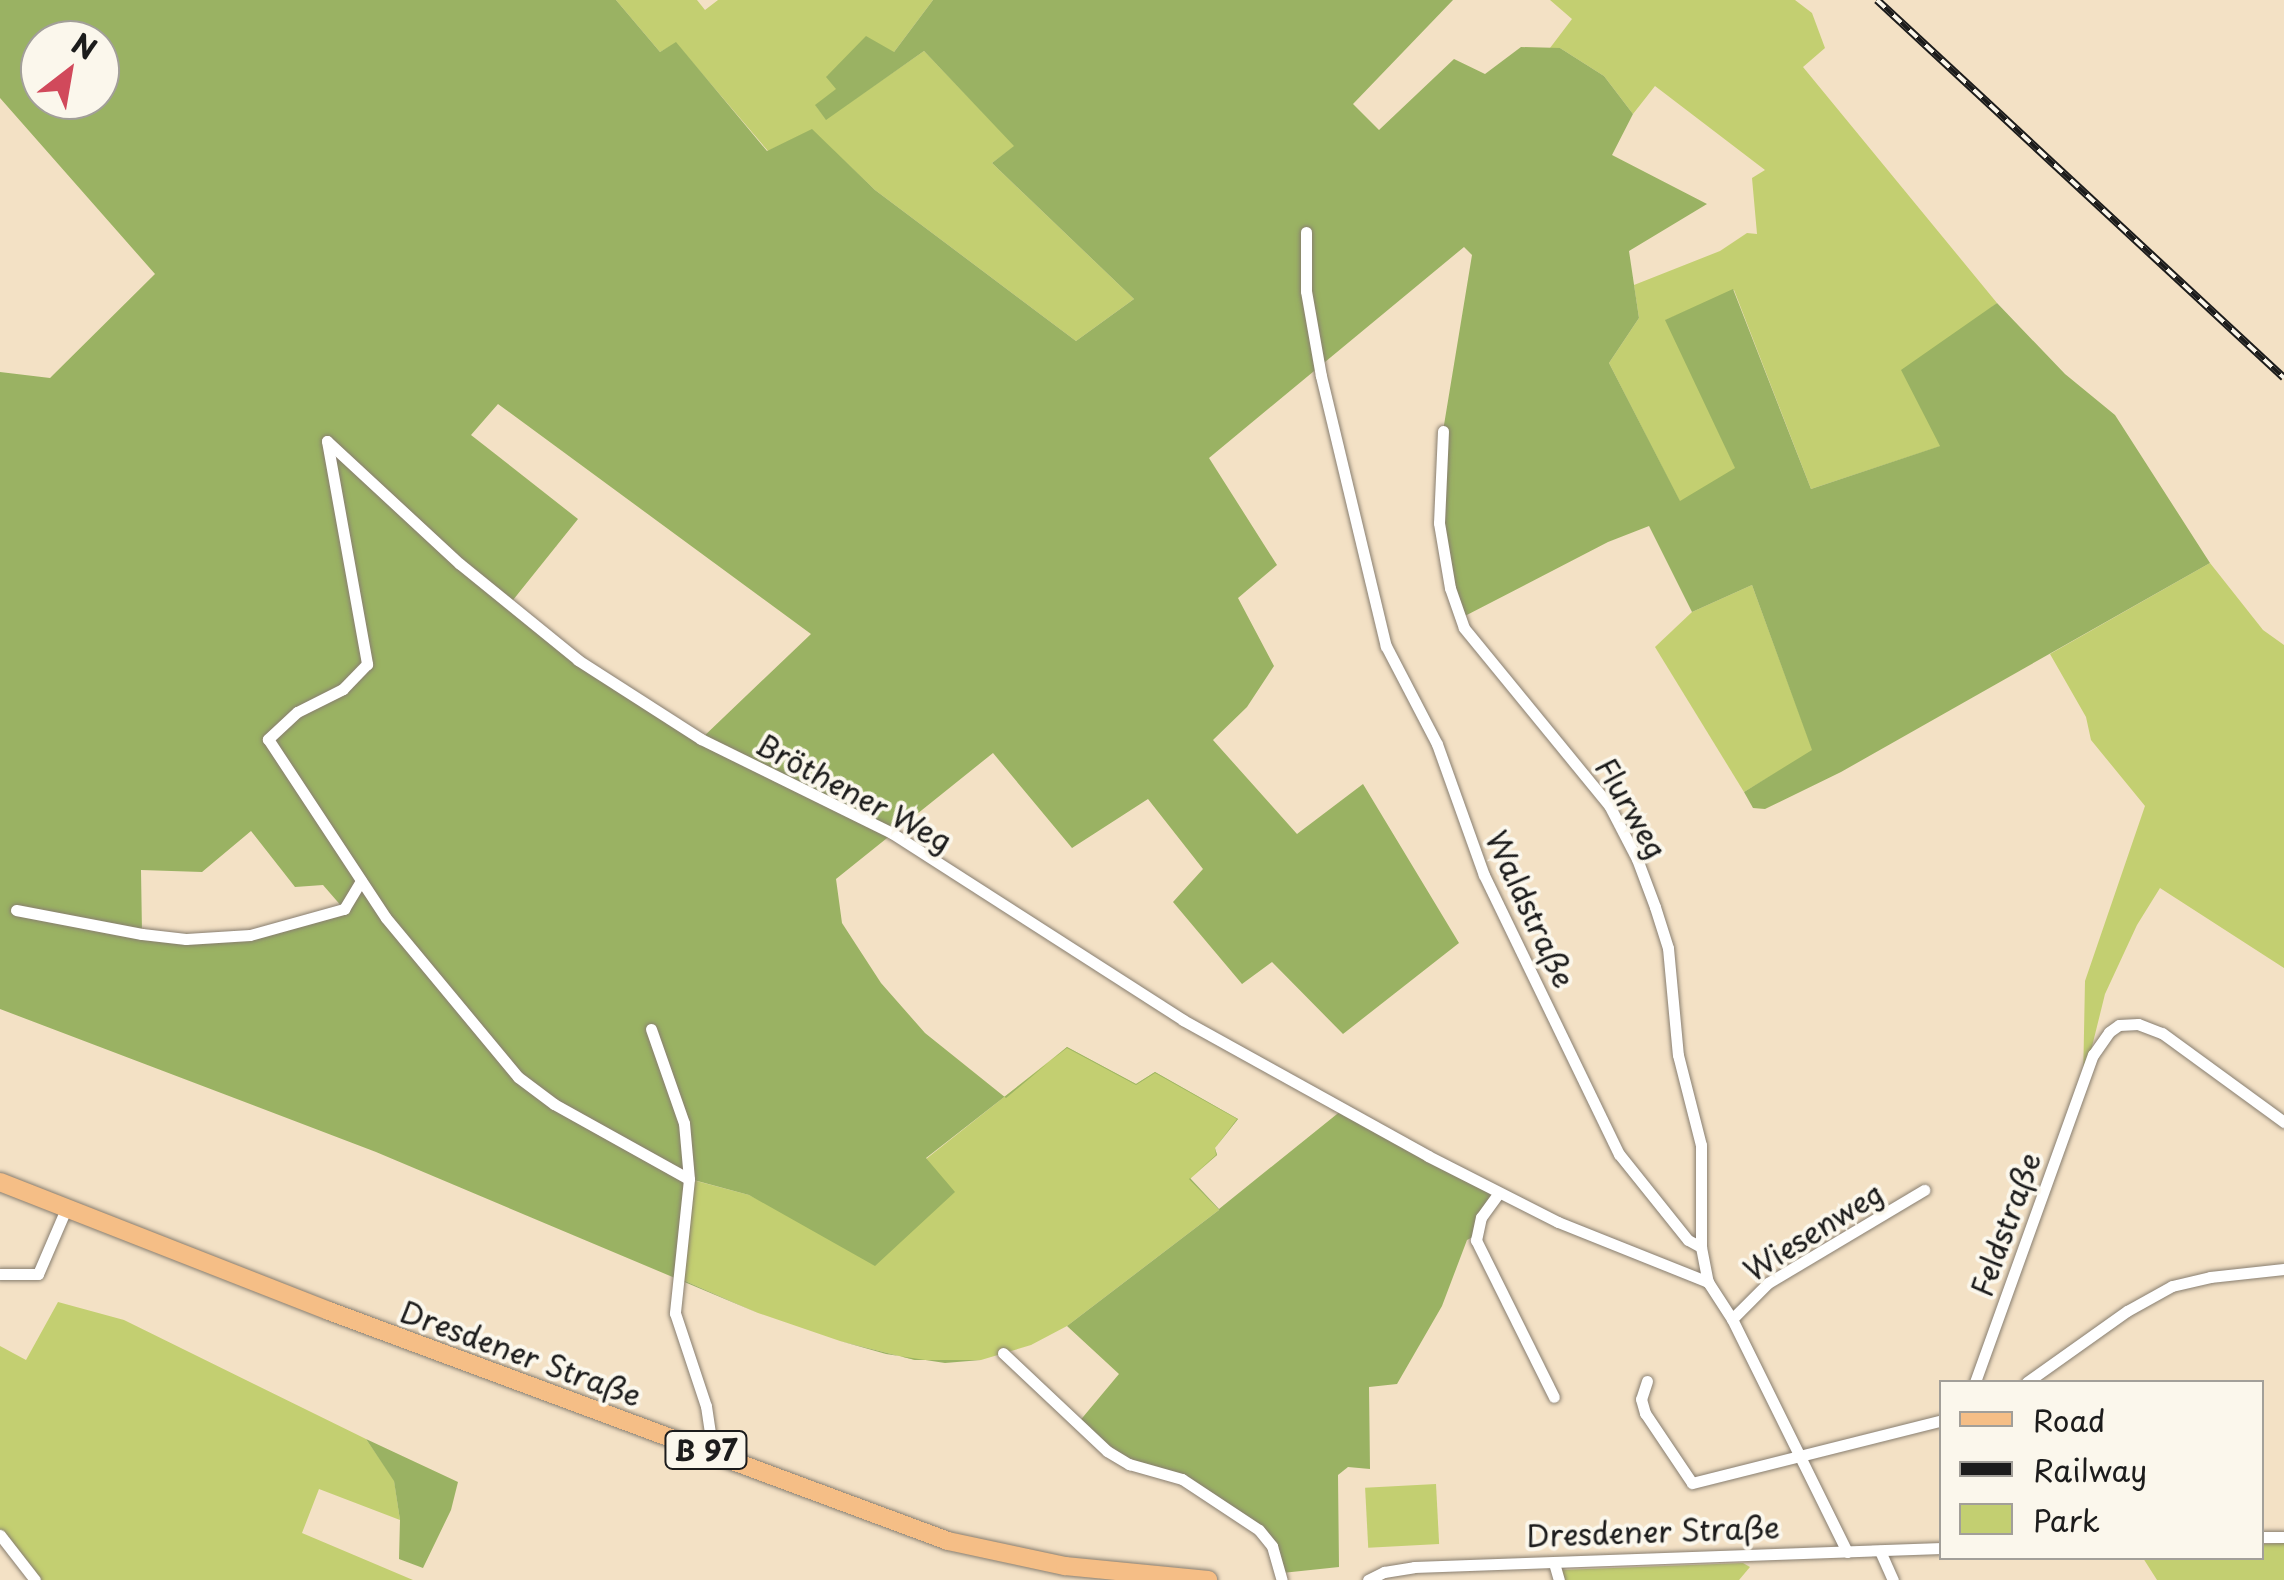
<!DOCTYPE html>
<meta charset="utf-8">
<style>
body{margin:0}
#map{position:relative;width:2284px;height:1580px;overflow:hidden;background:#f3e1c5;font-family:"Playpen Sans",sans-serif}
div>[style]{position:absolute}
.green>*{inset:0;background:#c3cf71;transform-origin:0 0}
.forest>*{inset:0;background:#9ab263}
.roads{filter:drop-shadow(0 0 2px #887e70) drop-shadow(0 0 2px #887e70)}
.minor>*{height:11px;margin:-5.5px;padding:0 5.5px;transform-origin:5.5px;border-radius:5.5px;background:#fff}
.primary>*{height:18px;margin:-9px;padding:0 9px;transform-origin:9px;border-radius:9px;background:#f5be86}
.rail>*{height:8px;margin-top:-4px;transform-origin:0;background:repeating-linear-gradient(90deg,#fbf7ec 0 11px,#1c1c1c 0 22px);box-sizing:border-box;border-block:2px solid #1c1c1c}
span{translate:-50% -50%;white-space:nowrap;text-align:center;line-height:1.15;-webkit-text-stroke:8px #fbf7ec;paint-order:stroke}
.shield-label span{padding:2px 8px;background:#fbf7ec;border:2px solid;border-radius:8px;-webkit-text-stroke-width:0}
.shield-label{font-size:28px;color:#1c1c1c;font-weight:700}
.street-label{font-size:30px;color:#1c1c1c}
.legend{position:absolute;left:1939px;top:1380px;width:325px;height:180px;box-sizing:border-box;background:#fbf7ec;border:2px solid #a29f99;margin:0;padding:12px 18px;list-style:none;font-size:30px;color:#1c1c1c}
.legend li{display:flex;align-items:center;gap:20px;height:50px}
.legend b{width:50px;border:2px solid #a29f99}
.north{position:absolute;left:20px;top:20px;width:100px;height:100px;box-sizing:border-box;background:#fbf7ec;border:2px solid #a29f99;border-radius:50%;rotate:31deg;font-size:28px;font-weight:700;line-height:40px;text-align:center;color:#1c1c1c}
.north::after{content:'';display:block;margin:auto;width:35px;height:45px;background:#d1495b;clip-path:polygon(50% 0,100% 100%,50% 72%,0 100%)}
</style>
<div id="map">
<div class="green">
<div style="clip-path:polygon(616px 0,697px 0,705px 10px,718px 0,933px 0,894px 52px,827px 76px,837px 89px,816px 106px,826px 119px,924px 51px,1015px 146px,992px 163px,1134px 299px,1076px 341px,875px 190px,812px 130px,768px 151px,676px 43px,660px 52px)"></div>
<div style="clip-path:polygon(1550px 0,1795px 0,1812px 13px,1825px 48px,1803px 67px,1997px 303px,1981px 316px,1941px 446px,1811px 489px,1734px 290px,1666px 320px,1736px 469px,1680px 502px,1609px 363px,1639px 318px,1634px 285px,1720px 251px,1747px 233px,1757px 234px,1752px 178px,1765px 170px,1655px 86px,1633px 114px,1604px 76px,1560px 48px,1550px 48px,1572px 19px)"></div>
<div style="clip-path:polygon(2210px 563px,2263px 630px,2284px 645px,2284px 968px,2160px 888px,2137px 925px,2105px 994px,2083px 1083px,2085px 981px,2145px 806px,2091px 740px,2086px 717px,2050px 654px)"></div>
<div style="clip-path:polygon(1752px 585px,1813px 751px,1744px 792px,1655px 647px,1692px 612px)"></div>
<div style="clip-path:polygon(1067px 1047px,1136px 1084px,1155px 1072px,1238px 1119px,1215px 1148px,1217px 1155px,1190px 1179px,1219px 1210px,1067px 1326px,1031px 1345px,981px 1360px,915px 1360px,840px 1341px,758px 1313px,676px 1277px,689px 1179px,749px 1195px,786px 1213px,926px 1159px)"></div>
<div style="clip-path:polygon(58px 1302px,124px 1320px,366px 1439px,394px 1480px,400px 1520px,319px 1489px,302px 1533px,413px 1580px,35px 1580px,0 1535px,0 1346px,26px 1360px)"></div>
<div style="left:1436px;top:1484px;width:60px;height:71px;rotate:87deg"></div>
<div style="clip-path:polygon(2284px 1543px,2284px 1580px,2157px 1580px,2143px 1558px,2262px 1558px,2262px 1544px)"></div>
<div style="clip-path:polygon(1743px 1563px,1750px 1567px,1739px 1580px,1564px 1580px,1561px 1570px)"></div>
</div>
<div class="forest">
<div style="clip-path:polygon(evenodd,0 0,616px 0,660px 52px,676px 42px,767px 151px,812px 129px,875px 190px,1076px 341px,1134px 299px,992px 163px,1014px 146px,924px 51px,826px 120px,815px 105px,836px 89px,826px 77px,866px 36px,894px 52px,933px 0,1453px 0,1353px 104px,1379px 130px,1454px 59px,1485px 74px,1521px 47px,1560px 48px,1604px 76px,1633px 114px,1612px 155px,1707px 204px,1629px 251px,1639px 318px,1609px 363px,1680px 501px,1735px 468px,1665px 320px,1733px 289px,1811px 489px,1940px 446px,1901px 370px,1997px 303px,2065px 374px,2115px 415px,2210px 563px,1841px 772px,1765px 809px,1753px 808px,1744px 792px,1812px 750px,1752px 585px,1692px 612px,1649px 526px,1608px 542px,1461px 618px,1439px 523px,1443px 431px,1472px 255px,1464px 247px,1209px 458px,1277px 565px,1238px 598px,1274px 666px,1247px 707px,1213px 740px,1297px 834px,1363px 784px,1459px 943px,1343px 1034px,1272px 962px,1242px 984px,1173px 902px,1203px 869px,1148px 799px,1072px 848px,993px 753px,836px 879px,842px 923px,881px 983px,925px 1033px,1006px 1098px,1067px 1047px,1136px 1084px,1155px 1072px,1238px 1119px,1215px 1148px,1217px 1155px,1190px 1178px,1219px 1209px,1342px 1110px,1498px 1194px,1475px 1236px,1467px 1240px,1442px 1306px,1397px 1384px,1369px 1387px,1370px 1469px,1348px 1467px,1338px 1475px,1339px 1567px,1282px 1573px,1273px 1546px,1182px 1479px,1129px 1464px,1078px 1423px,1119px 1374px,1067px 1326px,1031px 1345px,981px 1360px,945px 1363px,886px 1354px,840px 1341px,758px 1313px,376px 1152px,0 1009px,0 372px,50px 378px,155px 274px,0 98px,0 0,40px 40px,100px 40px,100px 100px,40px 100px,40px 40px,0 0,498px 404px,811px 634px,701px 739px,578px 660px,509px 605px,578px 519px,471px 435px,498px 404px,0 0,251px 831px,295px 887px,323px 885px,343px 908px,250px 935px,142px 933px,141px 870px,202px 872px,251px 831px,0 0,1067px 1048px,1136px 1085px,1155px 1073px,1237px 1119px,1215px 1148px,1216px 1155px,1189px 1179px,1219px 1210px,1067px 1326px,1031px 1345px,981px 1360px,915px 1360px,840px 1341px,758px 1313px,676px 1277px,690px 1179px,749px 1195px,875px 1266px,955px 1192px,926px 1158px,1067px 1048px)"></div>
<div style="clip-path:polygon(366px 1439px,458px 1482px,451px 1510px,423px 1568px,399px 1559px,400px 1520px,394px 1481px)"></div>
</div>
<div class="roads">
<div class="minor">
<div style="left:1306px;top:232px;width:59px;rotate:90deg"></div>
<div style="left:1306px;top:291px;width:86px;rotate:80deg"></div>
<div style="left:1321px;top:376px;width:278px;rotate:76.5deg"></div>
<div style="left:1386px;top:646px;width:110px;rotate:62.5deg"></div>
<div style="left:1437px;top:744px;width:139px;rotate:70.3deg"></div>
<div style="left:1484px;top:875px;width:310px;rotate:64.2deg"></div>
<div style="left:1619px;top:1154px;width:110px;rotate:51.3deg"></div>
<div style="left:1688px;top:1240px;width:15px;rotate:28deg"></div>
<div style="left:1701px;top:1247px;width:36px;rotate:79deg"></div>
<div style="left:1708px;top:1282px;width:44px;rotate:57deg"></div>
<div style="left:1732px;top:1319px;width:260px;rotate:63.7deg"></div>
<div style="left:1443px;top:431px;width:92px;rotate:92.5deg"></div>
<div style="left:1439px;top:523px;width:66px;rotate:80.4deg"></div>
<div style="left:1450px;top:588px;width:42px;rotate:70.7deg"></div>
<div style="left:1464px;top:628px;width:229px;rotate:50.7deg"></div>
<div style="left:1609px;top:805px;width:61px;rotate:62.6deg"></div>
<div style="left:1637px;top:859px;width:51px;rotate:69.4deg"></div>
<div style="left:1655px;top:907px;width:43px;rotate:72.4deg"></div>
<div style="left:1668px;top:948px;width:107px;rotate:84.7deg"></div>
<div style="left:1678px;top:1055px;width:93px;rotate:75.7deg"></div>
<div style="left:1701px;top:1145px;width:102px;rotate:90deg"></div>
<div style="left:327px;top:441px;width:181px;rotate:42.8deg"></div>
<div style="left:460px;top:564px;width:152px;rotate:39.1deg"></div>
<div style="left:578px;top:660px;width:146px;rotate:32.7deg"></div>
<div style="left:701px;top:739px;width:213px;rotate:26.2deg"></div>
<div style="left:892px;top:833px;width:346px;rotate:32.7deg"></div>
<div style="left:1183px;top:1020px;width:280px;rotate:29deg"></div>
<div style="left:1428px;top:1156px;width:146px;rotate:26.9deg"></div>
<div style="left:1558px;top:1222px;width:162px;rotate:21.8deg"></div>
<div style="left:327px;top:441px;width:227px;rotate:79.8deg"></div>
<div style="left:367px;top:664px;width:35px;rotate:134deg"></div>
<div style="left:343px;top:689px;width:51px;rotate:153.4deg"></div>
<div style="left:297px;top:712px;width:40px;rotate:137deg"></div>
<div style="left:268px;top:739px;width:214px;rotate:56.6deg"></div>
<div style="left:386px;top:918px;width:207px;rotate:50.3deg"></div>
<div style="left:518px;top:1077px;width:45px;rotate:36.9deg"></div>
<div style="left:554px;top:1104px;width:154px;rotate:29.1deg"></div>
<div style="left:16px;top:910px;width:128px;rotate:10.8deg"></div>
<div style="left:142px;top:934px;width:44px;rotate:6.5deg"></div>
<div style="left:186px;top:939px;width:64px;rotate:-3.6deg"></div>
<div style="left:250px;top:935px;width:98px;rotate:-15.5deg"></div>
<div style="left:344px;top:909px;width:33px;rotate:-59deg"></div>
<div style="left:651px;top:1029px;width:100px;rotate:70.7deg"></div>
<div style="left:684px;top:1123px;width:56px;rotate:84.9deg"></div>
<div style="left:689px;top:1179px;width:135px;rotate:96deg"></div>
<div style="left:675px;top:1313px;width:98px;rotate:71.6deg"></div>
<div style="left:706px;top:1406px;width:48px;rotate:81.5deg"></div>
<div style="left:1498px;top:1194px;width:29px;rotate:126deg"></div>
<div style="left:1481px;top:1217px;width:24px;rotate:102deg"></div>
<div style="left:1476px;top:1240px;width:175px;rotate:63.6deg"></div>
<div style="left:0;top:1274px;width:38px"></div>
<div style="left:38px;top:1274px;width:71px;rotate:-66.7deg"></div>
<div style="left:1732px;top:1319px;width:51px;rotate:-45deg"></div>
<div style="left:1768px;top:1283px;width:182px;rotate:-30.8deg"></div>
<div style="left:1003px;top:1353px;width:143px;rotate:43.3deg"></div>
<div style="left:1107px;top:1451px;width:26px;rotate:31deg"></div>
<div style="left:1129px;top:1464px;width:55px;rotate:15.8deg"></div>
<div style="left:1182px;top:1479px;width:92px;rotate:33.5deg"></div>
<div style="left:1259px;top:1530px;width:21px;rotate:51deg"></div>
<div style="left:1272px;top:1546px;width:35px;rotate:74deg"></div>
<div style="left:1647px;top:1381px;width:19px;rotate:108deg"></div>
<div style="left:1641px;top:1399px;width:15px;rotate:74deg"></div>
<div style="left:1645px;top:1413px;width:84px;rotate:56.1deg"></div>
<div style="left:1692px;top:1483px;width:258px;rotate:-14.1deg"></div>
<div style="left:1975px;top:1382px;width:348px;rotate:-70.2deg"></div>
<div style="left:2093px;top:1055px;width:28px;rotate:-55deg"></div>
<div style="left:2109px;top:1032px;width:12px;rotate:-35deg"></div>
<div style="left:2119px;top:1025px;width:19px;rotate:-3deg"></div>
<div style="left:2138px;top:1024px;width:26px;rotate:21deg"></div>
<div style="left:2162px;top:1033px;width:151px;rotate:36.1deg"></div>
<div style="left:2027px;top:1382px;width:123px;rotate:-35.4deg"></div>
<div style="left:2127px;top:1311px;width:51px;rotate:-29.1deg"></div>
<div style="left:2172px;top:1286px;width:39px;rotate:-13deg"></div>
<div style="left:2210px;top:1277px;width:74px;rotate:-6.2deg"></div>
<div style="left:0;top:1535px;width:57px;rotate:52.1deg"></div>
<div style="left:2262px;top:1537px;width:22px"></div>
<div style="left:1880px;top:1551px;width:32px;rotate:66deg"></div>
<div style="left:1554px;top:1563px;width:18px;rotate:74deg"></div>
<div style="left:1368px;top:1580px;width:18px;rotate:-27deg"></div>
<div style="left:1384px;top:1572px;width:30px;rotate:-9deg"></div>
<div style="left:1414px;top:1567px;width:528px;rotate:-2.06deg"></div>
</div>
<div class="primary">
<div style="left:0;top:1182px;width:353px;rotate:21.4deg"></div>
<div style="left:329px;top:1311px;width:660px;rotate:20.38deg"></div>
<div style="left:948px;top:1541px;width:120px;rotate:12.1deg"></div>
<div style="left:1065px;top:1566px;width:144px;rotate:5.6deg"></div>
</div>
</div>
<div class="rail">
<div style="left:1877px;top:0;width:555px;rotate:42.88deg"></div>
</div>
<div class="shield-label">
<span style="left:706px;top:1450px">B 97</span>
</div>
<div class="street-label">
<span style="left:854px;top:792px;rotate:28deg">Bröthener Weg</span>
<span style="left:1632px;top:808px;rotate:60deg">Flurweg</span>
<span style="left:1531px;top:909px;rotate:65deg">Waldstraße</span>
<span style="left:2005px;top:1224px;rotate:-70deg">Feldstraße</span>
<span style="left:1813px;top:1231px;rotate:-32deg">Wiesenweg</span>
<span style="left:521px;top:1353px;rotate:20deg">Dresdener Straße</span>
<span style="left:1653px;top:1531px;rotate:-2deg">Dresdener Straße</span>
</div>
<ul class="legend">
<li><b style="height:12px;background:#f5be86"></b>Road</li>
<li><b style="height:12px;background:#1c1c1c"></b>Railway</li>
<li><b style="height:28px;background:#c3cf71"></b>Park</li>
</ul>
<div class="north">N</div>
</div>
